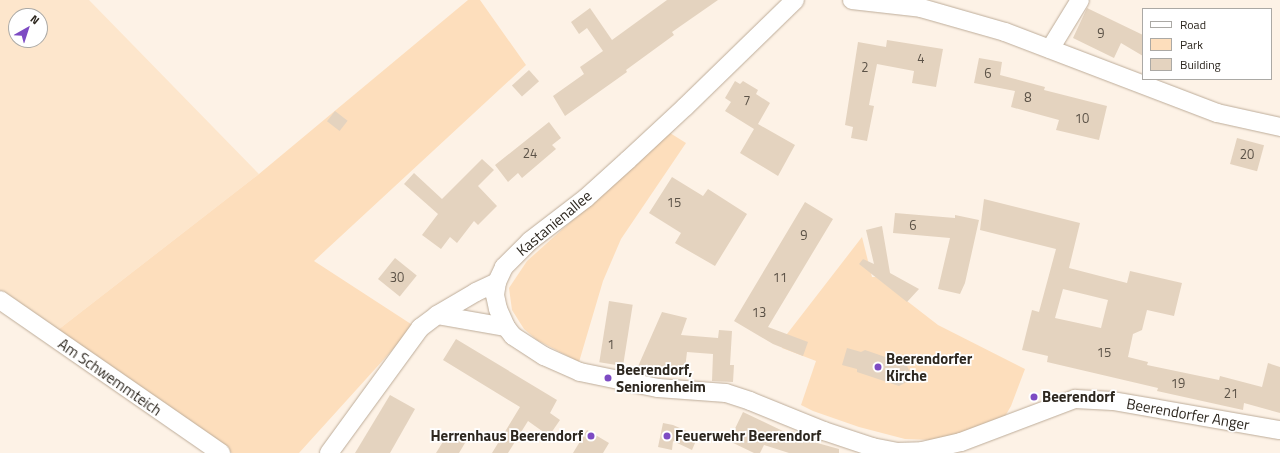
<!DOCTYPE html>
<style>
body{margin:0}
#map{position:relative;width:1280px;height:453px;overflow:hidden;background:#fdf2e6;font-family:"Titillium Web",sans-serif}
div>[style]{position:absolute}
.built>*{inset:0;background:#fde6cc}
.green>*{inset:0;background:#fddebc}
.building>*{inset:0;background:#e4d3bf;transform-origin:0 0}
.roads{filter:drop-shadow(0 0 1px #bdac99) drop-shadow(0 0 1px #bdac99)}
.minor>*{height:18px;margin:-9px;padding:0 9px;transform-origin:9px;border-radius:9px;background:#fff}
.dots>*{width:11px;height:11px;translate:-50% -50%;box-sizing:border-box;border:2px solid #fff;border-radius:50%}
span{translate:-50% -50%;white-space:nowrap;text-align:center;line-height:1.15;-webkit-text-stroke:3.5px #fff;paint-order:stroke}
.number-label{font-size:13px;color:#5b5247}
.number-label span{-webkit-text-stroke-width:0}
.street-label{font-size:15px;color:#2d271f}
.poi-label{font-size:15px;color:#2d271f;font-weight:700}
.left{translate:0 -50%;text-align:left}
.right{translate:-100% -50%;text-align:right}
.legend{position:absolute;left:1142px;top:8px;width:130px;height:72px;box-sizing:border-box;background:#fff;border:1px solid #aba9a5;margin:0;padding:5px 7px;list-style:none;font-size:12px;color:#2d271f}
.legend li{display:flex;align-items:center;gap:8px;height:20px}
.legend b{width:20px;border:1px solid #aba9a5}
.north{position:absolute;left:8px;top:8px;width:40px;height:40px;box-sizing:border-box;background:#fff;border:1px solid #aba9a5;border-radius:50%;rotate:39deg;font-size:11px;font-weight:700;line-height:16px;text-align:center;color:#2d271f}
.north::after{content:'';display:block;margin:auto;width:14px;height:18px;background:#7d4bc3;clip-path:polygon(50% 0,100% 100%,50% 72%,0 100%)}
</style>
<div id="map">
<div class="built">
<div style="clip-path:polygon(evenodd,0 0,89px 0,259px 174px,54px 333px,0 293px,0 0,16px 16px,40px 16px,40px 40px,16px 40px,16px 16px)"></div>
</div>
<div class="green">
<div style="clip-path:polygon(468px 0,480px 0,526px 65px,314px 261px,414px 326px,299px 453px,232px 453px,54px 333px,259px 174px)"></div>
<div style="clip-path:polygon(670px 133px,686px 143px,621px 239px,603px 281px,579px 362px,537px 340px,524px 329px,512px 310px,509px 288px,527px 261px)"></div>
<div style="clip-path:polygon(862px 237px,872px 277px,876px 277px,938px 325px,1025px 369px,1011px 406px,1004px 418px,982px 428px,931px 440px,905px 439px,859px 427px,813px 411px,801px 405px,816px 361px,782px 348px,787px 334px)"></div>
</div>
<div class="building">
<div style="clip-path:polygon(667px 0,718px 0,672px 32px,674px 35px,626px 70px,627px 72px,565px 116px,553px 96px,584px 74px,580px 67px,603px 51px,587px 28px,579px 34px,571px 22px,590px 8px,612px 40px)"></div>
<div style="clip-path:polygon(1087px 8px,1143px 35px,1143px 56px,1121px 43px,1114px 58px,1073px 38px)"></div>
<div style="clip-path:polygon(887px 40px,943px 49px,936px 87px,912px 83px,914px 71px,877px 64px,869px 105px,874px 106px,867px 141px,851px 138px,853px 127px,845px 125px,858px 42px,886px 47px)"></div>
<div style="clip-path:polygon(979px 58px,1002px 62px,1000px 75px,1045px 87px,1044px 90px,1107px 106px,1099px 140px,1056px 130px,1059px 120px,1011px 107px,1015px 91px,974px 83px)"></div>
<div style="left:529px;top:70px;width:15px;height:23px;rotate:48deg"></div>
<div style="clip-path:polygon(735px 81px,740px 84px,743px 81px,758px 90px,756px 94px,770px 103px,758px 124px,795px 145px,778px 176px,740px 153px,754px 129px,725px 111px,731px 102px,725px 98px)"></div>
<div style="left:335px;top:111px;width:16px;height:13px;rotate:38deg"></div>
<div style="clip-path:polygon(549px 122px,561px 138px,552px 145px,556px 149px,522px 178px,518px 173px,508px 182px,495px 165px)"></div>
<div style="left:1237px;top:138px;width:28px;height:27px;rotate:15deg"></div>
<div style="clip-path:polygon(482px 159px,494px 170px,478px 186px,497px 206px,478px 225px,474px 221px,457px 243px,450px 237px,441px 249px,422px 235px,438px 214px,404px 184px,414px 173px,442px 199px)"></div>
<div style="clip-path:polygon(672px 177px,703px 196px,708px 189px,747px 214px,715px 266px,675px 243px,681px 233px,649px 213px)"></div>
<div style="clip-path:polygon(evenodd,984px 199px,1080px 223px,1069px 268px,1127px 283px,1130px 271px,1182px 283px,1174px 316px,1147px 310px,1142px 330px,1133px 334px,1128px 357px,1148px 362px,1147px 365px,1219px 380px,1220px 376px,1262px 387px,1268px 363px,1280px 367px,1280px 413px,1244px 403px,1243px 410px,1157px 391px,1158px 388px,1047px 362px,1048px 356px,1022px 350px,1032px 310px,1039px 312px,1056px 249px,980px 230px,984px 199px,1063px 289px,1108px 300px,1101px 328px,1055px 318px,1063px 289px)"></div>
<div style="clip-path:polygon(805px 202px,833px 219px,768px 327px,808px 342px,803px 356px,773px 344px,734px 321px)"></div>
<div style="clip-path:polygon(895px 213px,955px 218px,955px 215px,979px 220px,965px 283px,960px 294px,938px 289px,950px 238px,893px 233px)"></div>
<div style="clip-path:polygon(882px 226px,890px 273px,919px 289px,907px 302px,859px 264px,863px 259px,874px 264px,866px 230px)"></div>
<div style="left:395px;top:258px;width:28px;height:27px;rotate:39deg"></div>
<div style="left:609px;top:301px;width:24px;height:62px;rotate:9deg"></div>
<div style="clip-path:polygon(662px 312px,687px 318px,681px 335px,718px 338px,719px 330px,732px 331px,730px 365px,734px 365px,733px 382px,712px 381px,713px 354px,687px 352px,684px 377px,636px 371px)"></div>
<div style="clip-path:polygon(456px 339px,557px 400px,550px 413px,560px 420px,549px 436px,528px 421px,508px 453px,492px 453px,520px 407px,443px 360px)"></div>
<div style="clip-path:polygon(847px 348px,861px 352px,865px 350px,906px 364px,910px 372px,907px 382px,899px 386px,857px 372px,857px 369px,842px 365px)"></div>
<div style="clip-path:polygon(390px 395px,415px 409px,390px 453px,355px 453px)"></div>
<div style="clip-path:polygon(743px 412px,789px 434px,791px 431px,805px 435px,803px 439px,839px 449px,839px 453px,789px 453px,764px 445px,760px 453px,754px 453px,729px 441px)"></div>
<div style="clip-path:polygon(663px 423px,673px 425px,698px 436px,692px 450px,673px 441px,672px 450px,658px 447px)"></div>
<div style="clip-path:polygon(587px 430px,609px 443px,603px 453px,573px 453px)"></div>
<div style="clip-path:polygon(449px 432px,465px 443px,459px 453px,436px 453px)"></div>
</div>
<div class="roads">
<div class="minor">
<div style="left:795px;top:0;width:153px;rotate:135.8deg"></div>
<div style="left:685px;top:107px;width:78px;rotate:137.1deg"></div>
<div style="left:628px;top:160px;width:57px;rotate:137.9deg"></div>
<div style="left:586px;top:198px;width:71px;rotate:142.5deg"></div>
<div style="left:530px;top:241px;width:37px;rotate:135deg"></div>
<div style="left:504px;top:267px;width:17px;rotate:115deg"></div>
<div style="left:497px;top:282px;width:13px;rotate:99deg"></div>
<div style="left:495px;top:295px;width:14px;rotate:78deg"></div>
<div style="left:498px;top:309px;width:20px;rotate:66deg"></div>
<div style="left:506px;top:327px;width:11px;rotate:52deg"></div>
<div style="left:513px;top:336px;width:37px;rotate:33deg"></div>
<div style="left:544px;top:356px;width:39px;rotate:24deg"></div>
<div style="left:580px;top:372px;width:80px;rotate:11.6deg"></div>
<div style="left:658px;top:388px;width:68px;rotate:4.2deg"></div>
<div style="left:726px;top:393px;width:25px;rotate:18deg"></div>
<div style="left:750px;top:401px;width:80px;rotate:22.1deg"></div>
<div style="left:824px;top:431px;width:51px;rotate:18.4deg"></div>
<div style="left:872px;top:447px;width:25px;rotate:11deg"></div>
<div style="left:897px;top:452px;width:25px;rotate:-2deg"></div>
<div style="left:922px;top:451px;width:40px;rotate:-13deg"></div>
<div style="left:961px;top:442px;width:122px;rotate:-20.7deg"></div>
<div style="left:1075px;top:399px;width:38px;rotate:3deg"></div>
<div style="left:1113px;top:401px;width:169px;rotate:9.9deg"></div>
<div style="left:852px;top:0;width:69px;rotate:6.6deg"></div>
<div style="left:921px;top:8px;width:87px;rotate:15.9deg"></div>
<div style="left:1005px;top:32px;width:227px;rotate:20.9deg"></div>
<div style="left:1217px;top:113px;width:65px;rotate:12.5deg"></div>
<div style="left:1050px;top:49px;width:57px;rotate:-58.5deg"></div>
<div style="left:0;top:300px;width:269px;rotate:34.7deg"></div>
<div style="left:437px;top:315px;width:70px;rotate:9.9deg"></div>
<div style="left:329px;top:453px;width:155px;rotate:-53.9deg"></div>
<div style="left:420px;top:328px;width:21px;rotate:-37deg"></div>
<div style="left:437px;top:315px;width:45px;rotate:-30.5deg"></div>
<div style="left:476px;top:292px;width:23px;rotate:-25deg"></div>
</div>
</div>
<div class="dots">
<div style="left:878px;top:367px;background:#7d4bc3"></div>
<div style="left:608px;top:378px;background:#7d4bc3"></div>
<div style="left:1034px;top:397px;background:#7d4bc3"></div>
<div style="left:591px;top:436px;background:#7d4bc3"></div>
<div style="left:667px;top:436px;background:#7d4bc3"></div>
</div>
<div class="number-label">
<span style="left:1101px;top:33px">9</span>
<span style="left:921px;top:58px">4</span>
<span style="left:865px;top:67px">2</span>
<span style="left:988px;top:73px">6</span>
<span style="left:1028px;top:97px">8</span>
<span style="left:747px;top:100px">7</span>
<span style="left:1082px;top:118px">10</span>
<span style="left:530px;top:153px">24</span>
<span style="left:1247px;top:154px">20</span>
<span style="left:674px;top:202px">15</span>
<span style="left:913px;top:225px">6</span>
<span style="left:804px;top:235px">9</span>
<span style="left:397px;top:277px">30</span>
<span style="left:780px;top:277px">11</span>
<span style="left:759px;top:312px">13</span>
<span style="left:611px;top:344px">1</span>
<span style="left:1104px;top:352px">15</span>
<span style="left:1178px;top:383px">19</span>
<span style="left:1231px;top:393px">21</span>
</div>
<div class="street-label">
<span style="left:554px;top:223px;rotate:-40deg">Kastanienallee</span>
<span style="left:110px;top:377px;rotate:35deg">Am Schwemmteich</span>
<span style="left:1188px;top:414px;rotate:10deg">Beerendorfer Anger</span>
</div>
<div class="poi-label">
<span class="left" style="left:886px;top:367px">Beerendorfer<br>Kirche</span>
<span class="left" style="left:616px;top:378px">Beerendorf,<br>Seniorenheim</span>
<span class="left" style="left:1042px;top:397px">Beerendorf</span>
<span class="right" style="left:583px;top:436px">Herrenhaus Beerendorf</span>
<span class="left" style="left:675px;top:436px">Feuerwehr Beerendorf</span>
</div>
<ul class="legend">
<li><b style="height:5px;background:#fff"></b>Road</li>
<li><b style="height:11px;background:#fddebc"></b>Park</li>
<li><b style="height:11px;background:#e4d3bf"></b>Building</li>
</ul>
<div class="north">N</div>
</div>
